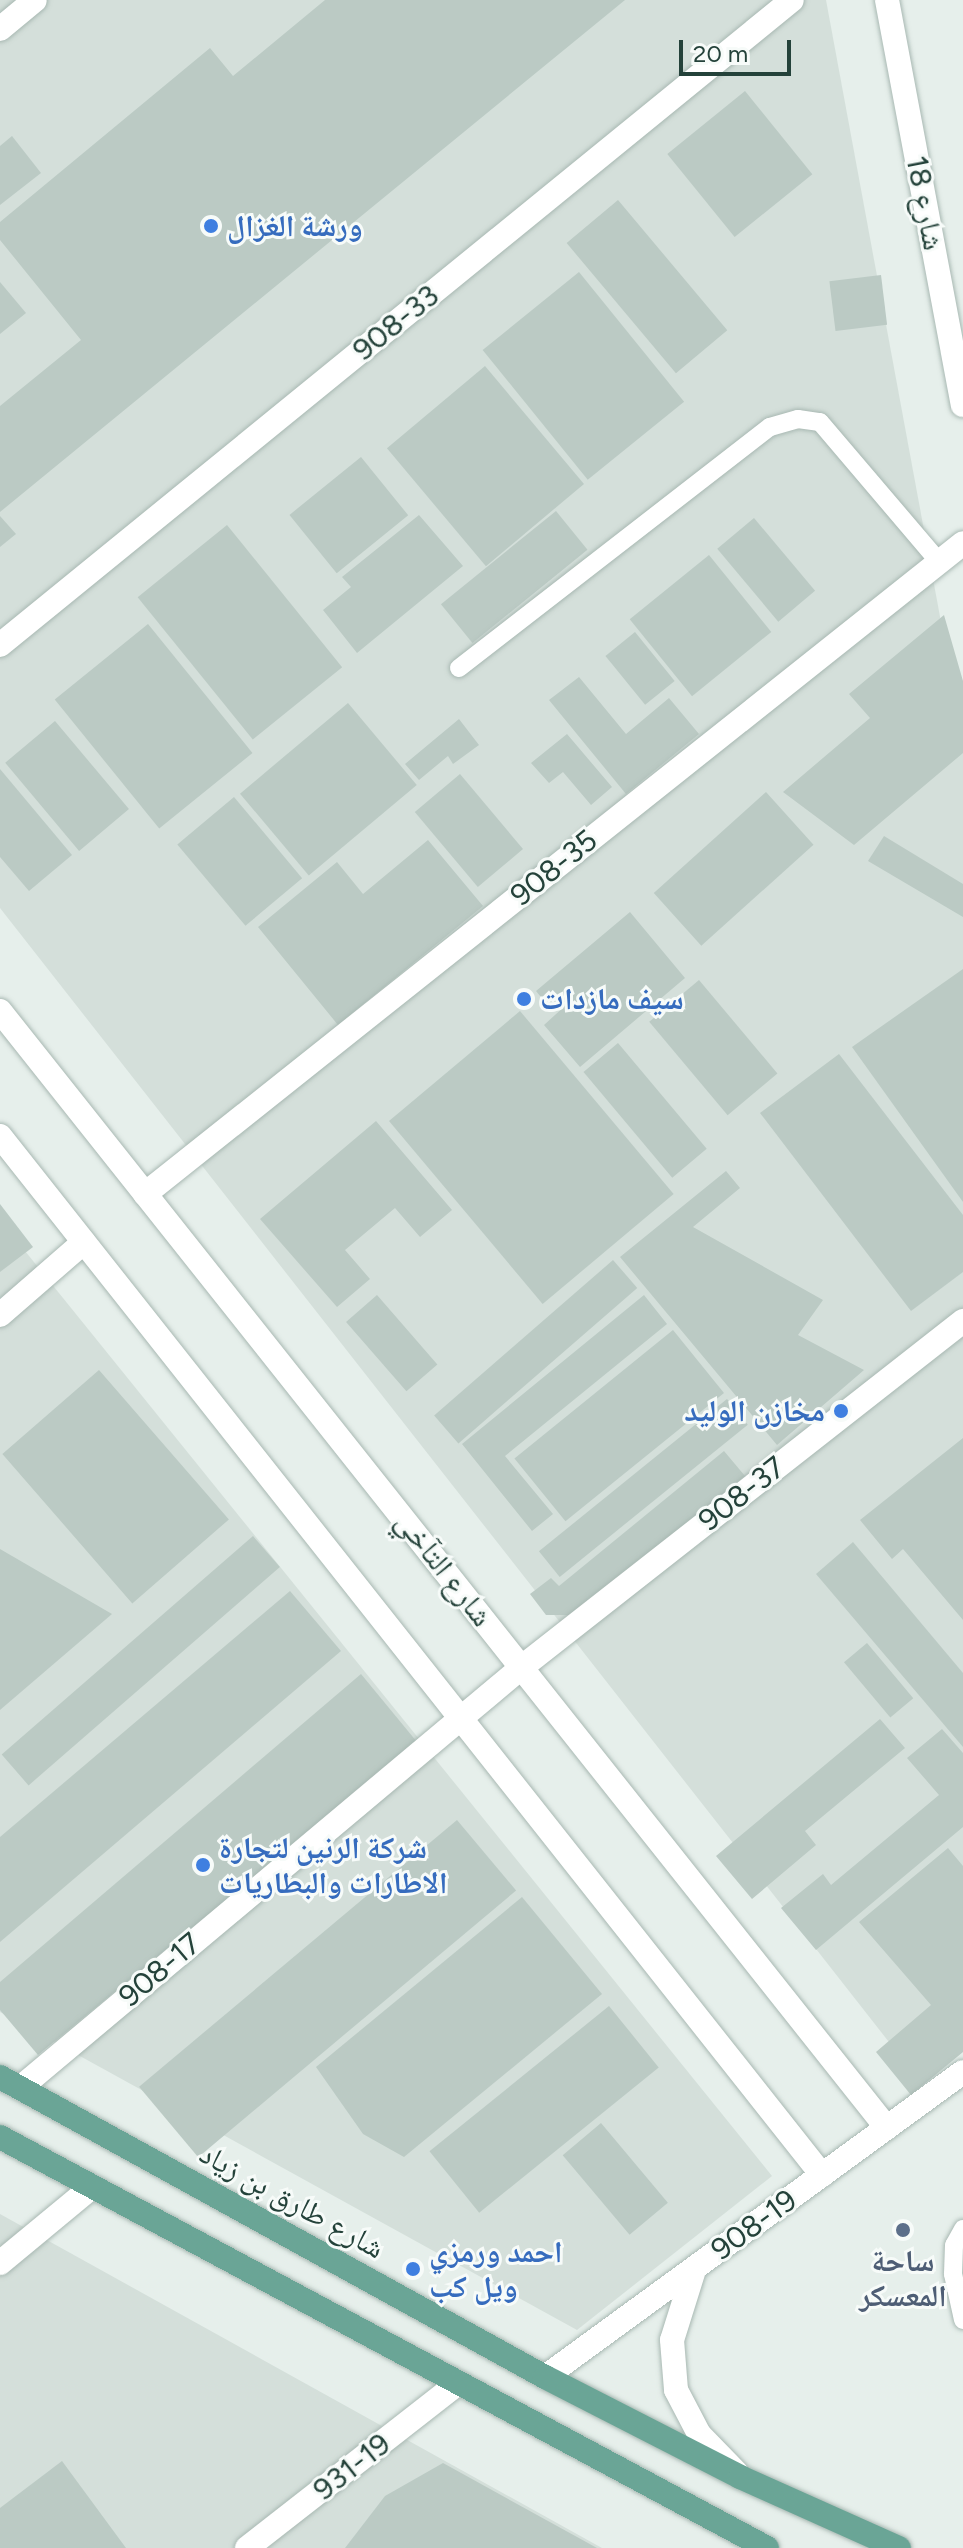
<!DOCTYPE html>
<meta charset="utf-8">
<style>
body{margin:0}
#map{position:relative;width:963px;height:2548px;overflow:hidden;background:#e6efeb;font-family:Figtree,"Noto Naskh Arabic",sans-serif}
div>[style]{position:absolute}
.built>*{inset:0;background:#d4dfda}
.building>*{inset:0;background:#bbcac4;transform-origin:0 0}
.roads{filter:drop-shadow(0 0 2px #a8b8b2) drop-shadow(0 0 2px #a8b8b2)}
.service>*{height:18px;margin:-9px;padding:0 9px;transform-origin:9px;border-radius:9px;background:#fff}
.minor>*{height:24px;margin:-12px;padding:0 12px;transform-origin:12px;border-radius:12px;background:#fff}
.tertiary>*{height:24px;margin:-12px;padding:0 12px;transform-origin:12px;border-radius:12px;background:#fff}
.primary>*{height:24px;margin:-12px;padding:0 12px;transform-origin:12px;border-radius:12px;background:#6aa596}
.dots>*{width:22px;height:22px;translate:-50% -50%;box-sizing:border-box;border:4px solid #f7fbf9;border-radius:50%}
span{translate:-50% -50%;white-space:nowrap;text-align:center;line-height:1.15;-webkit-text-stroke:6px #f7fbf9;paint-order:stroke}
.street-label{font-size:30px;color:#24423a}
.shop-label{font-size:30px;color:#366cbe;font-weight:700}
.left{translate:0 -50%;text-align:left}
.right{translate:-100% -50%;text-align:right}
.service-label{font-size:30px;color:#4e5e75;font-weight:700}
.scale{position:absolute;left:679px;top:40px;width:112px;height:36px;box-sizing:border-box;border:4px solid #24423a;border-top:0;padding-left:10px;font-size:24px;line-height:28px;white-space:nowrap;color:#24423a;-webkit-text-stroke:6px #f7fbf9;paint-order:stroke}
</style>
<div id="map">
<div class="built">
<div style="clip-path:polygon(0 0,826px 0,963px 741px,963px 2001px,896px 2051px,0 908px)"></div>
<div style="clip-path:polygon(0 1220px,772px 2176px,577px 2330px,0 2012px)"></div>
<div style="clip-path:polygon(0 2214px,602px 2548px,0 2548px)"></div>
</div>
<div class="building">
<div style="clip-path:polygon(325px 0,625px 0,0 512px,0 406px,81px 340px,0 240px,0 222px,210px 48px,233px 76px)"></div>
<div style="left:745px;top:91px;width:107px;height:100px;rotate:51deg"></div>
<div style="clip-path:polygon(12px 136px,41px 173px,0 205px,0 146px)"></div>
<div style="left:618px;top:200px;width:170px;height:67px;rotate:50deg"></div>
<div style="left:579px;top:272px;width:167px;height:124px;rotate:51deg"></div>
<div style="left:881px;top:275px;width:50px;height:52px;rotate:83deg"></div>
<div style="clip-path:polygon(0 282px,26px 313px,0 334px)"></div>
<div style="left:485px;top:366px;width:154px;height:128px;rotate:50deg"></div>
<div style="left:361px;top:457px;width:75px;height:92px;rotate:51deg"></div>
<div style="left:556px;top:511px;width:50px;height:148px;rotate:51deg"></div>
<div style="clip-path:polygon(419px 515px,463px 566px,357px 653px,323px 610px,351px 587px,342px 577px)"></div>
<div style="clip-path:polygon(0 516px,16px 534px,0 547px)"></div>
<div style="left:754px;top:518px;width:95px;height:48px;rotate:50deg"></div>
<div style="left:227px;top:525px;width:183px;height:115px;rotate:51deg"></div>
<div style="left:709px;top:555px;width:99px;height:102px;rotate:51deg"></div>
<div style="clip-path:polygon(944px 615px,963px 681px,963px 753px,854px 845px,783px 792px,870px 718px,849px 694px)"></div>
<div style="left:148px;top:624px;width:166px;height:120px;rotate:51deg"></div>
<div style="left:635px;top:632px;width:63px;height:38px;rotate:51deg"></div>
<div style="clip-path:polygon(579px 677px,626px 734px,669px 698px,699px 734px,626px 794px,549px 700px)"></div>
<div style="left:348px;top:703px;width:107px;height:141px;rotate:50deg"></div>
<div style="clip-path:polygon(459px 719px,479px 745px,453px 764px,448px 756px,419px 780px,405px 764px)"></div>
<div style="left:55px;top:721px;width:115px;height:65px;rotate:50deg"></div>
<div style="clip-path:polygon(567px 734px,612px 787px,591px 805px,563px 772px,549px 783px,531px 763px)"></div>
<div style="clip-path:polygon(0 769px,72px 855px,29px 891px,0 857px)"></div>
<div style="left:460px;top:774px;width:98px;height:59px;rotate:50deg"></div>
<div style="left:766px;top:792px;width:71px;height:151px;rotate:48deg"></div>
<div style="left:234px;top:797px;width:106px;height:74px;rotate:50deg"></div>
<div style="clip-path:polygon(884px 836px,963px 884px,963px 917px,868px 861px)"></div>
<div style="clip-path:polygon(428px 840px,483px 906px,338px 1025px,258px 927px,337px 862px,363px 894px)"></div>
<div style="clip-path:polygon(630px 912px,685px 978px,580px 1067px,544px 1025px,566px 1005px,555px 993px,545px 1002px,536px 991px)"></div>
<div style="clip-path:polygon(963px 969px,963px 1202px,852px 1047px)"></div>
<div style="left:699px;top:980px;width:122px;height:65px;rotate:50deg"></div>
<div style="left:520px;top:1011px;width:239px;height:171px;rotate:50deg"></div>
<div style="left:618px;top:1043px;width:138px;height:45px;rotate:50deg"></div>
<div style="clip-path:polygon(839px 1054px,963px 1215px,963px 1272px,911px 1311px,760px 1113px)"></div>
<div style="clip-path:polygon(376px 1121px,452px 1210px,420px 1237px,395px 1208px,345px 1250px,370px 1279px,337px 1307px,260px 1219px)"></div>
<div style="clip-path:polygon(726px 1171px,740px 1188px,693px 1227px,823px 1300px,798px 1335px,864px 1370px,777px 1445px,620px 1257px)"></div>
<div style="clip-path:polygon(0 1204px,33px 1247px,0 1272px)"></div>
<div style="left:613px;top:1260px;width:37px;height:237px;rotate:49deg"></div>
<div style="left:377px;top:1295px;width:92px;height:41px;rotate:49deg"></div>
<div style="clip-path:polygon(644px 1295px,667px 1324px,505px 1456px,553px 1514px,532px 1531px,462px 1444px)"></div>
<div style="left:673px;top:1330px;width:81px;height:204px;rotate:51deg"></div>
<div style="left:99px;top:1370px;width:198px;height:128px;rotate:49deg"></div>
<div style="left:727px;top:1399px;width:33px;height:242px;rotate:51deg"></div>
<div style="clip-path:polygon(963px 1438px,963px 1620px,903px 1549px,892px 1559px,860px 1520px)"></div>
<div style="clip-path:polygon(724px 1451px,745px 1476px,574px 1615px,546px 1615px,530px 1594px,551px 1578px,559px 1586px)"></div>
<div style="left:253px;top:1536px;width:41px;height:333px;rotate:49deg"></div>
<div style="clip-path:polygon(853px 1542px,963px 1673px,963px 1747px,816px 1574px)"></div>
<div style="clip-path:polygon(0 1549px,112px 1614px,0 1710px)"></div>
<div style="clip-path:polygon(290px 1591px,341px 1651px,0 1942px,0 1837px)"></div>
<div style="left:867px;top:1643px;width:72px;height:30px;rotate:50deg"></div>
<div style="clip-path:polygon(361px 1674px,417px 1742px,38px 2055px,0 2010px,0 1982px)"></div>
<div style="clip-path:polygon(880px 1719px,905px 1748px,805px 1831px,816px 1845px,752px 1899px,716px 1856px)"></div>
<div style="clip-path:polygon(942px 1729px,963px 1753px,963px 1827px,816px 1950px,781px 1908px,823px 1874px,831px 1885px,939px 1795px,907px 1758px)"></div>
<div style="left:457px;top:1820px;width:92px;height:415px;rotate:50deg"></div>
<div style="clip-path:polygon(948px 1848px,963px 1866px,963px 2052px,911px 2095px,876px 2052px,931px 2005px,859px 1922px)"></div>
<div style="clip-path:polygon(522px 1897px,602px 1994px,404px 2157px,363px 2134px,316px 2067px)"></div>
<div style="left:609px;top:2006px;width:79px;height:231px;rotate:51deg"></div>
<div style="left:601px;top:2123px;width:104px;height:50px;rotate:50deg"></div>
<div style="clip-path:polygon(62px 2461px,126px 2548px,0 2548px,0 2508px)"></div>
<div style="clip-path:polygon(443px 2463px,597px 2548px,345px 2548px,385px 2496px)"></div>
</div>
<div class="roads">
<div class="service">
<div style="left:459px;top:668px;width:393px;rotate:-37.8deg"></div>
<div style="left:770px;top:427px;width:29px;rotate:-16deg"></div>
<div style="left:798px;top:419px;width:22px;rotate:8deg"></div>
<div style="left:820px;top:422px;width:184px;rotate:49.6deg"></div>
<div style="left:963px;top:2229px;width:18px;rotate:119deg"></div>
<div style="left:954px;top:2245px;width:29px;rotate:92deg"></div>
<div style="left:953px;top:2274px;width:47px;rotate:77.7deg"></div>
</div>
<div class="minor">
<div style="left:0;top:29px;width:45px;rotate:-39.6deg"></div>
<div style="left:0;top:645px;width:1021px;rotate:-39.16deg"></div>
<div style="left:0;top:1011px;width:1426px;rotate:51.55deg"></div>
<div style="left:0;top:1136px;width:1325px;rotate:51.65deg"></div>
<div style="left:145px;top:1194px;width:1045px;rotate:-38.51deg"></div>
<div style="left:0;top:1315px;width:111px;rotate:-41deg"></div>
<div style="left:20px;top:2088px;width:655px;rotate:-39.98deg"></div>
<div style="left:522px;top:1667px;width:561px;rotate:-38.12deg"></div>
<div style="left:0;top:2263px;width:119px;rotate:-39.6deg"></div>
<div style="left:694px;top:2270px;width:73px;rotate:107.4deg"></div>
<div style="left:672px;top:2340px;width:50px;rotate:85.4deg"></div>
<div style="left:676px;top:2390px;width:50px;rotate:62.4deg"></div>
<div style="left:699px;top:2434px;width:53px;rotate:45.8deg"></div>
<div style="left:545px;top:2377px;width:517px;rotate:-36.12deg"></div>
<div style="left:247px;top:2548px;width:265px;rotate:-38deg"></div>
</div>
<div class="tertiary">
<div style="left:887px;top:0;width:412px;rotate:79.4deg"></div>
</div>
<div class="primary">
<div style="left:0;top:2077px;width:622px;rotate:28.83deg"></div>
<div style="left:545px;top:2377px;width:219px;rotate:27.1deg"></div>
<div style="left:740px;top:2477px;width:174px;rotate:24.1deg"></div>
<div style="left:0;top:2137px;width:870px;rotate:28.18deg"></div>
</div>
</div>
<div class="dots">
<div style="left:211px;top:226px;background:#3f7fe0"></div>
<div style="left:524px;top:999px;background:#3f7fe0"></div>
<div style="left:841px;top:1411px;background:#3f7fe0"></div>
<div style="left:203px;top:1865px;background:#3f7fe0"></div>
<div style="left:903px;top:2230px;background:#5c6f8a"></div>
<div style="left:413px;top:2269px;background:#3f7fe0"></div>
</div>
<div class="street-label">
<span style="left:925px;top:203px;rotate:79deg">شارع 18</span>
<span style="left:396px;top:323px;rotate:-39deg">908-33</span>
<span style="left:554px;top:868px;rotate:-39deg">908-35</span>
<span style="left:742px;top:1494px;rotate:-38deg">908-37</span>
<span style="left:444px;top:1569px;rotate:52deg">شارع التآخي</span>
<span style="left:160px;top:1970px;rotate:-40deg">908-17</span>
<span style="left:292px;top:2201px;rotate:29deg">شارع طارق بن زياد</span>
<span style="left:754px;top:2225px;rotate:-36deg">908-19</span>
<span style="left:352px;top:2467px;rotate:-38deg">931-19</span>
</div>
<div class="shop-label">
<span class="left" style="left:227px;top:226px">ورشة الغزال</span>
<span class="left" style="left:540px;top:999px">سيف مازدات</span>
<span class="right" style="left:825px;top:1411px">مخازن الوليد</span>
<span class="left" style="left:219px;top:1865px">شركة الرنين لتجارة<br>الاطارات والبطاريات</span>
<span class="left" style="left:429px;top:2269px">احمد ورمزي<br>ويل كب</span>
</div>
<div class="service-label">
<span style="left:903px;top:2278px">ساحة<br>المعسكر</span>
</div>
<div class="scale">20 m</div>
</div>
